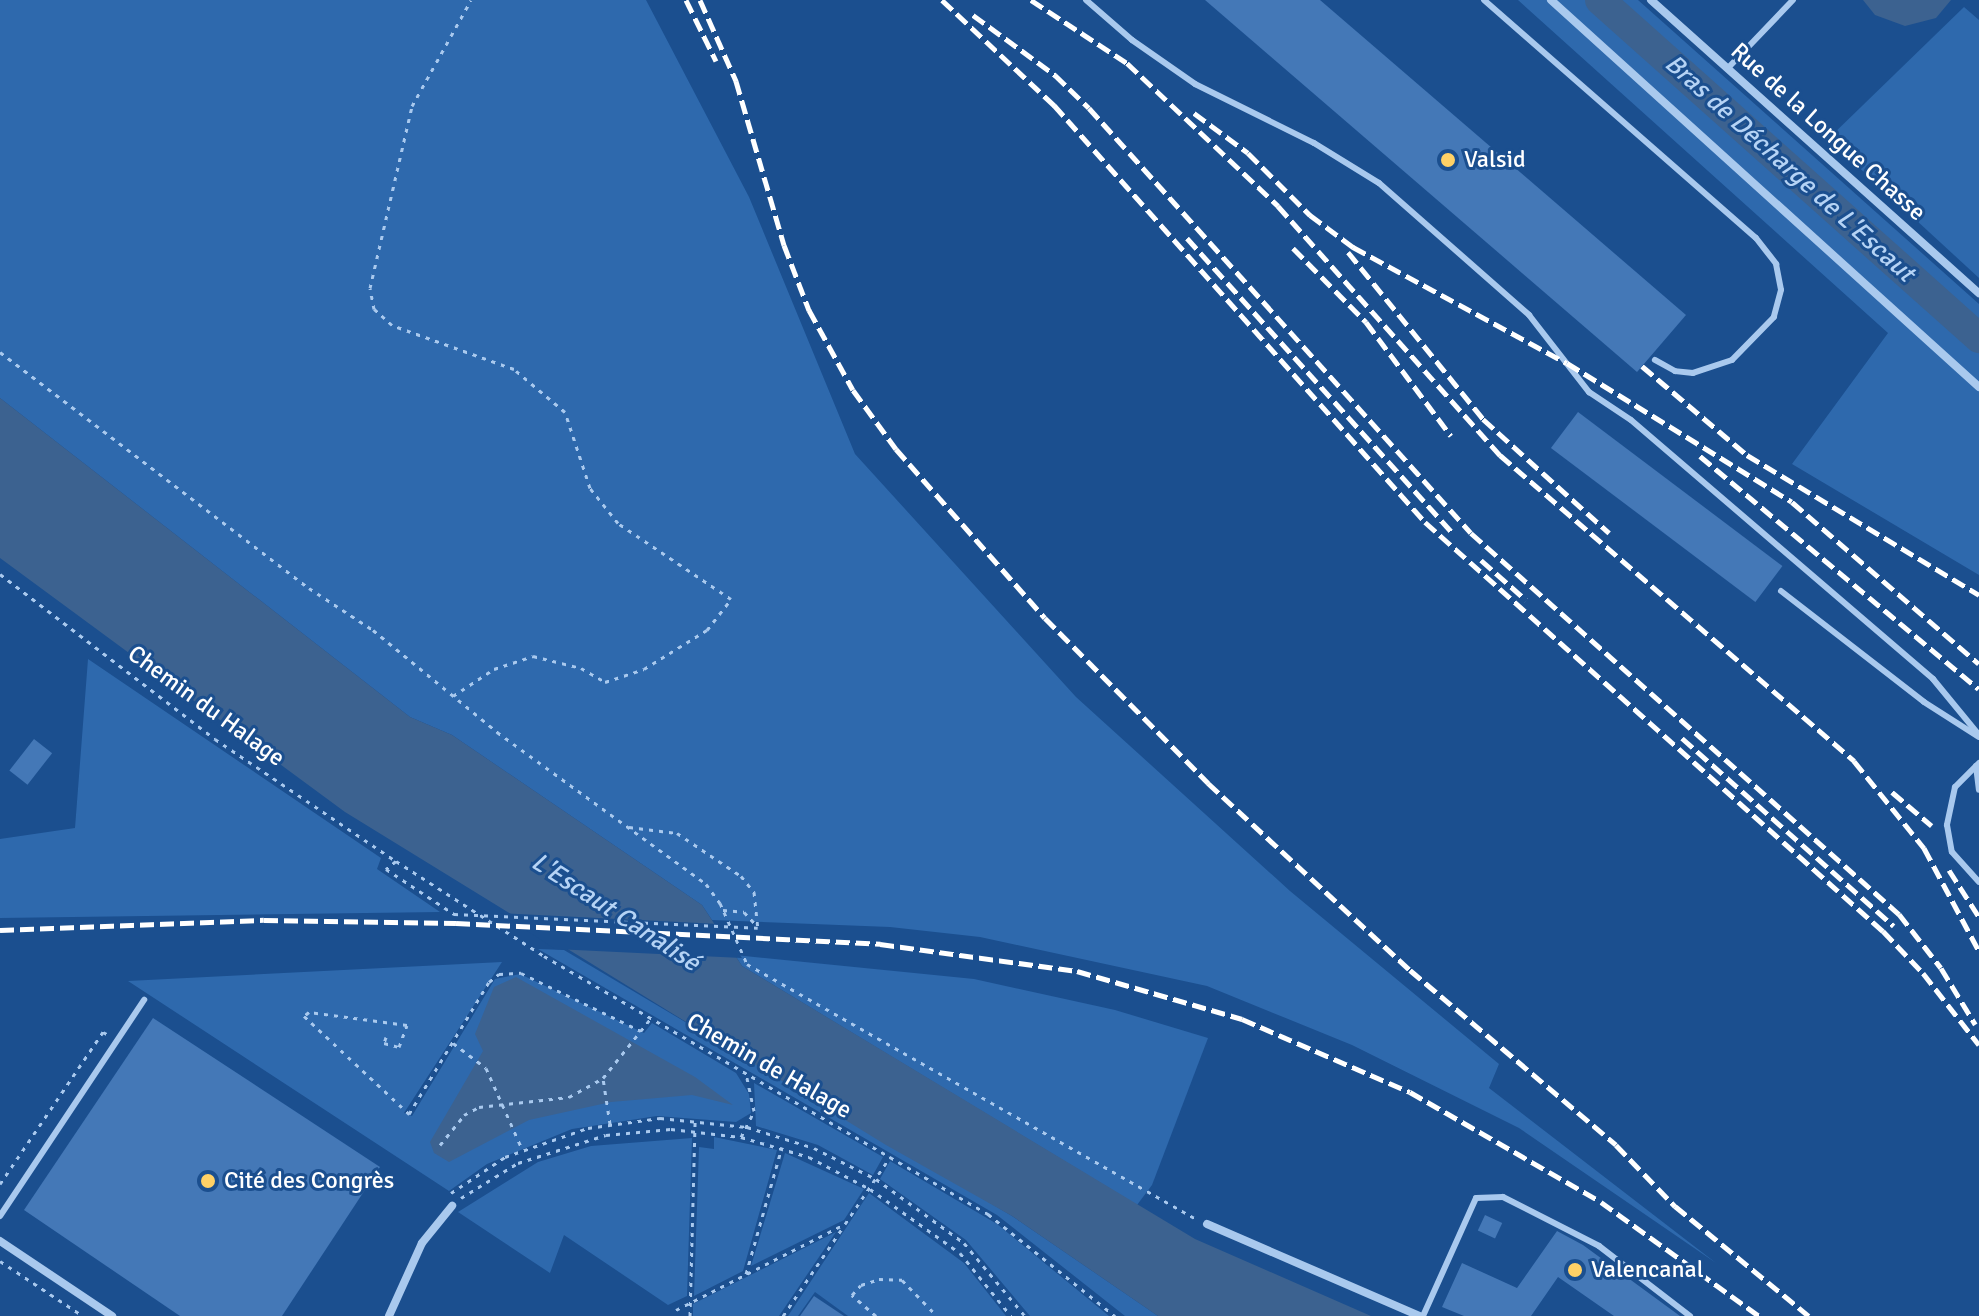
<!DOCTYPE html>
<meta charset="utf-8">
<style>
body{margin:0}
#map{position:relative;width:1979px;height:1316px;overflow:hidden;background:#1b4f8f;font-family:Signika,sans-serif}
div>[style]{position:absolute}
.green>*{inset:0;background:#2e69ad}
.water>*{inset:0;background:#3c6290}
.pier>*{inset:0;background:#1b4f8f}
.river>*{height:30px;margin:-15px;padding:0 15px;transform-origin:15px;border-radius:15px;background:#3c6290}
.building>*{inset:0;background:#4478b7;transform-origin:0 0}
.path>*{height:3px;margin-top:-1.5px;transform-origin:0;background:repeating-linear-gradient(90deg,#a9c9ee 0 4px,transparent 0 10px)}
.lane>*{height:6px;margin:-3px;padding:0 3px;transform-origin:3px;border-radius:3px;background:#a9c9ee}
.street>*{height:8px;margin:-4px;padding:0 4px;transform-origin:4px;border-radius:4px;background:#a9c9ee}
.rail>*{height:5px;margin-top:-2.5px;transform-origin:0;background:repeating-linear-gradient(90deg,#fff 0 14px,transparent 0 20px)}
.path-bridge>*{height:3px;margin-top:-1.5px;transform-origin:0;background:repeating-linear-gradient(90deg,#a9c9ee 0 4px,transparent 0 10px)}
.dots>*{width:22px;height:22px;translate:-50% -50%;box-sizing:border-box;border:4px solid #1b4f8f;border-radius:50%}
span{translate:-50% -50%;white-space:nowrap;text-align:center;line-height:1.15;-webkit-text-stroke:6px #1b4f8f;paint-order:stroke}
.street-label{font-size:24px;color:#fff}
.poi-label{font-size:24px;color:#fff}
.left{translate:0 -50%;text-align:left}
.water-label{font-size:26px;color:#b5d3f5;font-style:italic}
</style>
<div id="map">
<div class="green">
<div style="clip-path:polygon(0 0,646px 0,749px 197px,855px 454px,1076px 697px,1290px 891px,1499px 1064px,1489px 1088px,1716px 1263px,1519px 1128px,1352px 1045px,1207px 986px,980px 937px,890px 927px,712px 920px,702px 905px,452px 735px,410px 717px,0 398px)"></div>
<div style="clip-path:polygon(1518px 0,1638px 0,1979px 304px,1979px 575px,1792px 464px,1888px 333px)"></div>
<div style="clip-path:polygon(1964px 7px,1979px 20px,1979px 278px,1828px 139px)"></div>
<div style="clip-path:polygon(88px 659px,381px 858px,377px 869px,440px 912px,0 918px,0 839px,75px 828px)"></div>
<div style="clip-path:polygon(538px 949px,564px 950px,1012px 1216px,1158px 1316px,1125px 1316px,997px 1215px)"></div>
<div style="clip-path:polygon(735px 955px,974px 979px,1115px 1010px,1208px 1038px,1152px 1185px,1137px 1205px,742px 966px)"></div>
<div style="clip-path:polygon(502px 962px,404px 1113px,412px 1116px,495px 979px,520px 974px,644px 1033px,652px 1023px,736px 1073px,749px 1094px,751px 1113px,736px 1122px,657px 1116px,572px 1129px,487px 1164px,449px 1191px,128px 981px)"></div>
<div style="clip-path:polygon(754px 1083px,883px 1157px,873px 1175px,818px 1145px,756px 1126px)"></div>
<div style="clip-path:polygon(714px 1137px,777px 1150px,743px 1271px,694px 1296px,699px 1147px,714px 1149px)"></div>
<div style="clip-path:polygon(692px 1138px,687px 1296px,668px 1305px,564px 1235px,550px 1273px,458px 1212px,538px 1162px,591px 1146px)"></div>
<div style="clip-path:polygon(785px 1153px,864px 1189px,844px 1220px,751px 1266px)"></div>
<div style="clip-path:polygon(890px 1161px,997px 1224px,1109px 1316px,1030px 1316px,966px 1240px,880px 1179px)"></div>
<div style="clip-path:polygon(869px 1193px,964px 1263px,1006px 1316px,848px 1316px,815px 1292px,798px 1316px,788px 1316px)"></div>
<div style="clip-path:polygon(836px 1232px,779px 1316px,693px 1316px,693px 1304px)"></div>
</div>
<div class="water">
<div style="clip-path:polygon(1863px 0,1951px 0,1936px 18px,1905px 26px,1875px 15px)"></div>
<div style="clip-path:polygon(0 398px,410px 717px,452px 735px,702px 905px,742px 966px,1195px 1239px,1371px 1316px,1158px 1316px,1012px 1216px,886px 1145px,345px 812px,0 558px)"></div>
<div style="clip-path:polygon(516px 977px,695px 1077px,733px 1105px,692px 1095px,611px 1102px,529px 1120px,449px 1162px,434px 1153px,430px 1142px,483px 1051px,475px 1034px,494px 987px)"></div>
</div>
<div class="pier">
<div style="clip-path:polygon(500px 913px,719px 924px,742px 958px,555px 949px)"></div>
</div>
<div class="river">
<div style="left:1600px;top:0;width:508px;rotate:41.73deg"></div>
</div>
<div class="building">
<div style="clip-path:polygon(1205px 0,1320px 0,1686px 315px,1637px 372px)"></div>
<div style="left:1578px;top:412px;width:256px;height:45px;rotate:37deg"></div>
<div style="left:34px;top:739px;width:23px;height:40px;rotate:38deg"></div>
<div style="clip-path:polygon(153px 1018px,380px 1167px,282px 1316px,180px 1316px,24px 1210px)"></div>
<div style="left:1485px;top:1215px;width:19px;height:17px;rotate:25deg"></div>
<div style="clip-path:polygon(1557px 1231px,1583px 1245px,1680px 1316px,1614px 1316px,1558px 1277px,1531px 1316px,1464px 1316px,1442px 1307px,1462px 1263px,1517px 1288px)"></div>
<div style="clip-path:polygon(814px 1296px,844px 1316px,800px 1316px)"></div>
</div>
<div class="path">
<div style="left:0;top:352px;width:389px;rotate:37.4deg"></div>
<div style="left:309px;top:588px;width:77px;rotate:33.3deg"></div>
<div style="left:373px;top:630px;width:161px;rotate:39.4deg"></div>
<div style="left:497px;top:732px;width:258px;rotate:36deg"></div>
<div style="left:706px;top:884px;width:24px;rotate:54deg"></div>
<div style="left:720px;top:903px;width:67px;rotate:66.1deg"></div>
<div style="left:747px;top:964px;width:516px;rotate:29.59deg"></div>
<div style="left:0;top:574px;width:271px;rotate:37.5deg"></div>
<div style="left:215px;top:739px;width:218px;rotate:34deg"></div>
<div style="left:396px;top:861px;width:176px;rotate:32.7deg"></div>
<div style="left:544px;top:956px;width:514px;rotate:30.16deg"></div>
<div style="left:988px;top:1214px;width:163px;rotate:38.8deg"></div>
<div style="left:453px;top:696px;width:49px;rotate:-33.4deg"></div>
<div style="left:494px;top:669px;width:41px;rotate:-18.4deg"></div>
<div style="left:533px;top:656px;width:49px;rotate:14deg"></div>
<div style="left:581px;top:668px;width:28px;rotate:30deg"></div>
<div style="left:605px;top:682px;width:41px;rotate:-18.4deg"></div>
<div style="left:644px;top:669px;width:74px;rotate:-31.8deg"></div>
<div style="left:707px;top:630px;width:39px;rotate:-52deg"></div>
<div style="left:731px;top:599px;width:136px;rotate:-146.1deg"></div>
<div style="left:618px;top:523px;width:45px;rotate:-128.7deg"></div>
<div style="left:590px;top:488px;width:80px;rotate:-108.2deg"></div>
<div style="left:565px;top:412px;width:67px;rotate:-139.9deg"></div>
<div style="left:514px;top:369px;width:130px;rotate:-160.2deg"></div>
<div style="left:392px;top:325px;width:24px;rotate:-138deg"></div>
<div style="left:374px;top:309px;width:21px;rotate:-101deg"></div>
<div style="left:370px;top:288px;width:187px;rotate:-77deg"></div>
<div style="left:412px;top:106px;width:121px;rotate:-60.9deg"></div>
<div style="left:629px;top:827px;width:48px;rotate:7.1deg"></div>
<div style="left:677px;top:833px;width:77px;rotate:33.9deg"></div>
<div style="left:741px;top:876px;width:21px;rotate:51deg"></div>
<div style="left:754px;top:892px;width:36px;rotate:84deg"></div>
<div style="left:396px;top:861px;width:13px;rotate:141deg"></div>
<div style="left:386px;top:869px;width:82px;rotate:33.5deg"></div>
<div style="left:723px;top:910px;width:21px;rotate:5deg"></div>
<div style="left:744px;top:912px;width:19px;rotate:47deg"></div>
<div style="left:386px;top:1037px;width:6px;rotate:108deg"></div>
<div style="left:384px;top:1043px;width:16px;rotate:15deg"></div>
<div style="left:399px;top:1047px;width:23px;rotate:-70deg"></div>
<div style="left:407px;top:1025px;width:99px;rotate:-172.4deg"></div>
<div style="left:309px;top:1012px;width:6px;rotate:141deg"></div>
<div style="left:304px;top:1016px;width:144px;rotate:43deg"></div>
<div style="left:409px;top:1114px;width:154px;rotate:-58.8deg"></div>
<div style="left:489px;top:982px;width:13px;rotate:-39deg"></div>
<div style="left:499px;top:974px;width:22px;rotate:-3deg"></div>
<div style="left:521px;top:973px;width:133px;rotate:25.8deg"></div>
<div style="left:453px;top:1043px;width:41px;rotate:37.1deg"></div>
<div style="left:486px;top:1068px;width:89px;rotate:66deg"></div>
<div style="left:610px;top:1124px;width:47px;rotate:-98.7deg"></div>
<div style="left:603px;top:1078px;width:77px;rotate:-51.3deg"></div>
<div style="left:741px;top:1137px;width:29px;rotate:-63deg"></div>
<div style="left:754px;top:1111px;width:39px;rotate:-102deg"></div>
<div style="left:440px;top:1145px;width:38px;rotate:-51deg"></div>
<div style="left:464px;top:1115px;width:17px;rotate:-28deg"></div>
<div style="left:479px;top:1107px;width:91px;rotate:-6.3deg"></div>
<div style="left:569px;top:1097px;width:39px;rotate:-29deg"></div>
<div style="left:0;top:1184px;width:184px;rotate:-55.9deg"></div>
<div style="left:103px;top:1032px;width:4px;rotate:27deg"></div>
<div style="left:451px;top:1193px;width:65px;rotate:-33.7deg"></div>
<div style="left:505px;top:1157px;width:88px;rotate:-19.3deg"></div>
<div style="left:588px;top:1128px;width:73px;rotate:-7.9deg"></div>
<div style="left:660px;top:1118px;width:87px;rotate:5.9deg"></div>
<div style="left:747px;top:1127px;width:70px;rotate:17.4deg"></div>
<div style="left:814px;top:1148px;width:69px;rotate:26.6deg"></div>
<div style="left:876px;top:1179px;width:109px;rotate:36deg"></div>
<div style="left:964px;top:1243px;width:95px;rotate:50.1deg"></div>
<div style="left:461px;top:1198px;width:67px;rotate:-31.6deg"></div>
<div style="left:518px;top:1163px;width:92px;rotate:-17.7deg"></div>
<div style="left:606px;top:1135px;width:65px;rotate:-5.3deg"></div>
<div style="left:671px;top:1129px;width:70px;rotate:6.5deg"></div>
<div style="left:741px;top:1137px;width:71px;rotate:16.4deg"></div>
<div style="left:809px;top:1157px;width:69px;rotate:27.7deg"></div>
<div style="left:870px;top:1189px;width:110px;rotate:35.4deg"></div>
<div style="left:960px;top:1253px;width:81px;rotate:51deg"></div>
<div style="left:0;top:1261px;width:100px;rotate:33.5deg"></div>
<div style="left:746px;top:1274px;width:132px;rotate:-74.2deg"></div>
<div style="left:676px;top:1310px;width:190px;rotate:-27deg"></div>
<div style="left:845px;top:1224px;width:81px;rotate:-56.1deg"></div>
<div style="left:690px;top:1316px;width:196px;rotate:-88.5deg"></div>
<div style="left:783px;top:1316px;width:107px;rotate:-56deg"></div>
<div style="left:876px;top:1316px;width:32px;rotate:-139deg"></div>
<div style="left:852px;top:1295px;width:13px;rotate:-48deg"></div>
<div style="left:861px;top:1285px;width:19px;rotate:-18deg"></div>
<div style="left:879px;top:1279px;width:23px;rotate:2deg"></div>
<div style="left:902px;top:1280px;width:50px;rotate:45.8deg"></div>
</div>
<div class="lane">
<div style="left:1086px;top:0;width:61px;rotate:41deg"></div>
<div style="left:1132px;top:40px;width:77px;rotate:34.9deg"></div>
<div style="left:1195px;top:84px;width:133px;rotate:26.4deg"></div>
<div style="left:1314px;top:143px;width:76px;rotate:31.6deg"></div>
<div style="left:1379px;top:183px;width:200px;rotate:41.3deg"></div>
<div style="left:1529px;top:315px;width:98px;rotate:52.1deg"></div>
<div style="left:1589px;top:392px;width:50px;rotate:33.7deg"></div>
<div style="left:1631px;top:420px;width:398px;rotate:40.6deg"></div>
<div style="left:1933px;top:679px;width:72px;rotate:50.6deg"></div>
<div style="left:1484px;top:0;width:361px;rotate:41.2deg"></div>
<div style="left:1756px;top:238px;width:33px;rotate:52deg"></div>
<div style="left:1776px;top:264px;width:26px;rotate:79deg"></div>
<div style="left:1781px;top:290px;width:28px;rotate:105deg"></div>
<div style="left:1774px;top:317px;width:60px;rotate:134.3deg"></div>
<div style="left:1732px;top:360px;width:41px;rotate:161.6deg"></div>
<div style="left:1693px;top:373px;width:18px;rotate:-174deg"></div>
<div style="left:1675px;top:371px;width:23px;rotate:-151deg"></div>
<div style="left:1728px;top:68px;width:94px;rotate:-46.3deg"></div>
<div style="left:1781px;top:591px;width:181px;rotate:37.8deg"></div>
<div style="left:1924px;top:702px;width:65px;rotate:32.5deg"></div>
<div style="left:1979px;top:763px;width:34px;rotate:135deg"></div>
<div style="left:1955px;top:787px;width:39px;rotate:102deg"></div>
<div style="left:1947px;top:825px;width:27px;rotate:80deg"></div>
<div style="left:1952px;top:852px;width:40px;rotate:48deg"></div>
<div style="left:1976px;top:766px;width:24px;rotate:83deg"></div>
<div style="left:0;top:1216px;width:260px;rotate:-56.3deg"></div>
<div style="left:1423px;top:1316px;width:129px;rotate:-65.8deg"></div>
<div style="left:1476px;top:1198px;width:27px;rotate:-2deg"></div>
<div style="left:1503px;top:1197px;width:108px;rotate:27deg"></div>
<div style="left:1599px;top:1246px;width:115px;rotate:37.6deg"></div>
</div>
<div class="street">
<div style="left:1551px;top:0;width:577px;rotate:42.12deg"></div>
<div style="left:1651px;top:0;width:440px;rotate:41.8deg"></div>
<div style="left:1207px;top:1224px;width:232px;rotate:23.4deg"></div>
<div style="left:0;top:1241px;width:135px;rotate:33.8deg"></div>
<div style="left:389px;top:1316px;width:80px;rotate:-65.7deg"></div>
<div style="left:422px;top:1243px;width:48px;rotate:-51deg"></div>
</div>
<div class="rail">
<div style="left:686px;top:0;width:68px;rotate:63.8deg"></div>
<div style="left:700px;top:0;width:89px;rotate:66deg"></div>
<div style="left:736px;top:81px;width:171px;rotate:73.7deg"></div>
<div style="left:784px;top:245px;width:70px;rotate:69deg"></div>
<div style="left:809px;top:310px;width:91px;rotate:61.2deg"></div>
<div style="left:853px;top:390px;width:73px;rotate:53.9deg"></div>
<div style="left:896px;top:449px;width:225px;rotate:48.6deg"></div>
<div style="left:1045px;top:618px;width:232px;rotate:45.3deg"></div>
<div style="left:1208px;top:783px;width:275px;rotate:42.8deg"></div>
<div style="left:1410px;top:970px;width:270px;rotate:40.3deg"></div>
<div style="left:1616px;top:1145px;width:85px;rotate:46deg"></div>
<div style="left:1675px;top:1206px;width:173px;rotate:39.4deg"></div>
<div style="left:942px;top:0;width:154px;rotate:43.2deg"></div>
<div style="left:1054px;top:105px;width:558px;rotate:48.34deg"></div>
<div style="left:1425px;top:522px;width:614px;rotate:41.77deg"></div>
<div style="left:1883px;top:931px;width:58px;rotate:46.4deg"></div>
<div style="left:1923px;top:973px;width:91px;rotate:52.1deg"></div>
<div style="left:1031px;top:0;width:115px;rotate:33.3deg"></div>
<div style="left:1127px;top:63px;width:208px;rotate:43.4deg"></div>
<div style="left:1278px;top:206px;width:334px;rotate:48.3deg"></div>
<div style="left:1500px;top:455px;width:468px;rotate:40.8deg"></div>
<div style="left:1854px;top:761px;width:112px;rotate:51.2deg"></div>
<div style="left:1924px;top:848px;width:117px;rotate:61.9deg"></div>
<div style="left:973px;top:15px;width:102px;rotate:36.2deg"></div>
<div style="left:1055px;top:75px;width:47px;rotate:44.1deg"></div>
<div style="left:1089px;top:108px;width:571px;rotate:48.05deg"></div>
<div style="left:1471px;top:533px;width:573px;rotate:41.68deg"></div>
<div style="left:1899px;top:914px;width:68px;rotate:52.1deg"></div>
<div style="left:1941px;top:968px;width:66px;rotate:58.7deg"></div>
<div style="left:1194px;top:113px;width:67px;rotate:36.5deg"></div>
<div style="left:1248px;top:153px;width:88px;rotate:45deg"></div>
<div style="left:1310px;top:215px;width:54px;rotate:36.7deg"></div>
<div style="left:1353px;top:247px;width:243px;rotate:28.5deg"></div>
<div style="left:1567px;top:363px;width:264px;rotate:31.7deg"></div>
<div style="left:1792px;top:502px;width:247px;rotate:40.9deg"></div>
<div style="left:1187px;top:238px;width:397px;rotate:48deg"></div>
<div style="left:1293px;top:248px;width:104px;rotate:45.4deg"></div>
<div style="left:1366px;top:322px;width:142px;rotate:53.3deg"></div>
<div style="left:1348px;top:252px;width:215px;rotate:51deg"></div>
<div style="left:1483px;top:419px;width:170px;rotate:42.1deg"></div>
<div style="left:1642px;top:366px;width:138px;rotate:40.3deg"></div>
<div style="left:1747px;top:455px;width:271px;rotate:31.1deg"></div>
<div style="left:1700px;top:456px;width:363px;rotate:39.9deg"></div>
<div style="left:1481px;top:560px;width:60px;rotate:41.6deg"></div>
<div style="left:1682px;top:738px;width:283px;rotate:41.6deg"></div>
<div style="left:1892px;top:792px;width:52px;rotate:40.4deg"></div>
<div style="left:1949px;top:870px;width:56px;rotate:57.4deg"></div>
<div style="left:0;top:930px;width:264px;rotate:-2.2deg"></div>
<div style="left:264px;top:920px;width:192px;rotate:0.9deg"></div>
<div style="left:456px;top:923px;width:425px;rotate:2.8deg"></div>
<div style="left:880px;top:944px;width:199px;rotate:7.8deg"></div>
<div style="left:1077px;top:971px;width:172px;rotate:16.2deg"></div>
<div style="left:1242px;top:1019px;width:183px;rotate:23.5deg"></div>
<div style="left:1410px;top:1092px;width:220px;rotate:29.9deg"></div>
<div style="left:1601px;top:1202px;width:195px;rotate:35.8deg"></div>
</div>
<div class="path-bridge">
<div style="left:454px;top:914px;width:304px;rotate:2.6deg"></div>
</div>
<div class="dots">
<div style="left:1448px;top:160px;background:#ffd166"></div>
<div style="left:208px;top:1181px;background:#ffd166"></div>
<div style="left:1575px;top:1270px;background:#ffd166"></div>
</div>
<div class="street-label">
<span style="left:1828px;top:132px;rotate:42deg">Rue de la Longue Chasse</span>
<span style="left:206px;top:706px;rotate:36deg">Chemin du Halage</span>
<span style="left:769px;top:1066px;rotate:30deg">Chemin de Halage</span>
</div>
<div class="poi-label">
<span class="left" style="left:1464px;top:160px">Valsid</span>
<span class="left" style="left:224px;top:1181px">Cité des Congrès</span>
<span class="left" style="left:1591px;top:1270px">Valencanal</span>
</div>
<div class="water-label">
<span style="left:1789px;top:169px;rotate:42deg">Bras de Décharge de L'Escaut</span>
<span style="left:615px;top:913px;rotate:33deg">L'Escaut Canalisé</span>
</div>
</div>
